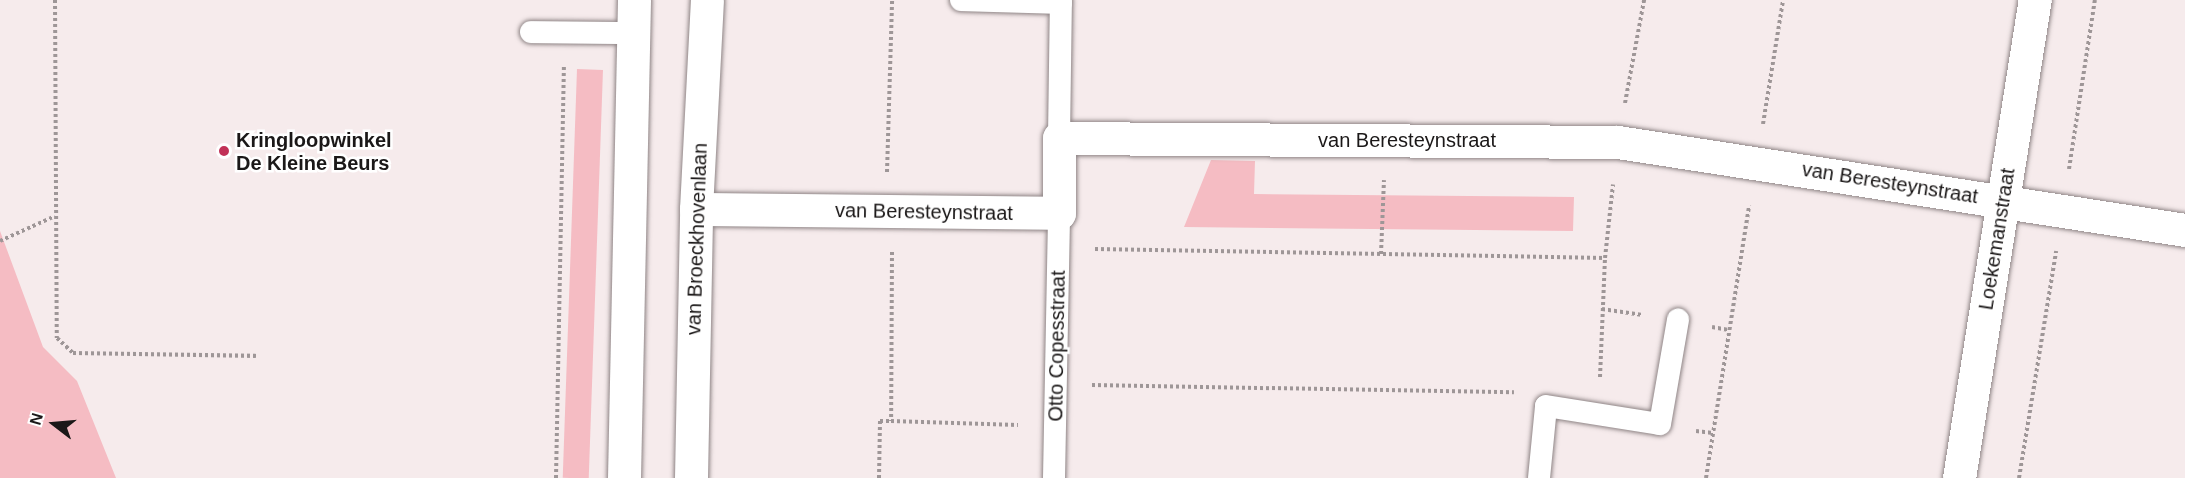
<!DOCTYPE html>
<style>
body{margin:0}
#map{position:relative;width:2185px;height:478px;overflow:hidden;background:#f6ebec;font-family:Arial,sans-serif}
div>[style]{position:absolute}
.green>*{inset:0;background:#f5bcc3;transform-origin:0 0}
.path>*{height:4px;margin-top:-2px;transform-origin:0;background:repeating-linear-gradient(90deg,#9e9697 0 3px,transparent 0 6px)}
.roads{filter:drop-shadow(0 0 2px #8f8586) drop-shadow(0 0 2px #8f8586)}
.service>*{height:22px;margin:-11px;padding:0 11px;transform-origin:11px;border-radius:11px;background:#fff}
.minor>*{height:33px;margin:-16.5px;padding:0 16.5px;transform-origin:16.5px;border-radius:16.5px;background:#fff}
.tertiary>*{height:33px;margin:-16.5px;padding:0 16.5px;transform-origin:16.5px;border-radius:16.5px;background:#fff}
.dots>*{width:16px;height:16px;translate:-50% -50%;box-sizing:border-box;border:3px solid #fff;border-radius:50%}
span{translate:-50% -50%;white-space:nowrap;text-align:center;line-height:1.15;-webkit-text-stroke:5px #fff;paint-order:stroke}
.poi-label{font-size:20px;color:#1b1818;font-weight:700}
.left{translate:0 -50%;text-align:left}
.street-label{font-size:20px;color:#1b1818}
.north{position:absolute;left:24px;top:394px;width:60px;height:60px;-webkit-text-stroke:4px #fff;paint-order:stroke;rotate:286deg;font-size:16px;font-weight:700;line-height:24px;text-align:center;color:#1b1818}
.north::after{content:'';display:block;margin:auto;width:21px;height:27px;background:#1b1818;clip-path:polygon(50% 0,100% 100%,50% 72%,0 100%)}
</style>
<div id="map">
<div class="green">
<div style="left:577px;top:69px;width:26px;height:409px;rotate:2deg"></div>
<div style="clip-path:polygon(1211px 160px,1255px 161px,1254px 194px,1574px 197px,1573px 231px,1184px 227px)"></div>
<div style="clip-path:polygon(0 231px,43px 347px,77px 381px,116px 478px,0 478px)"></div>
</div>
<div class="path">
<div style="left:55px;top:0;width:338px;rotate:89.7deg"></div>
<div style="left:57px;top:338px;width:22px;rotate:43deg"></div>
<div style="left:73px;top:353px;width:185px;rotate:0.9deg"></div>
<div style="left:1625px;top:103px;width:105px;rotate:-79.5deg"></div>
<div style="left:1763px;top:124px;width:126px;rotate:-80.8deg"></div>
<div style="left:2069px;top:169px;width:171px;rotate:-81.3deg"></div>
<div style="left:887px;top:172px;width:172px;rotate:-88.3deg"></div>
<div style="left:0;top:241px;width:60px;rotate:-24.4deg"></div>
<div style="left:1095px;top:249px;width:510px;rotate:1.01deg"></div>
<div style="left:892px;top:252px;width:169px;rotate:90.3deg"></div>
<div style="left:891px;top:421px;width:127px;rotate:1.8deg"></div>
<div style="left:1381px;top:254px;width:74px;rotate:-87.7deg"></div>
<div style="left:1602px;top:309px;width:41px;rotate:8.3deg"></div>
<div style="left:1712px;top:327px;width:17px;rotate:10deg"></div>
<div style="left:1600px;top:377px;width:119px;rotate:-87.6deg"></div>
<div style="left:1605px;top:258px;width:74px;rotate:-83.8deg"></div>
<div style="left:1092px;top:385px;width:422px;rotate:1deg"></div>
<div style="left:1696px;top:431px;width:17px;rotate:7deg"></div>
<div style="left:556px;top:478px;width:411px;rotate:-88.9deg"></div>
<div style="left:879px;top:478px;width:57px;rotate:-89deg"></div>
<div style="left:880px;top:421px;width:11px"></div>
<div style="left:1706px;top:478px;width:276px;rotate:-81deg"></div>
<div style="left:2019px;top:478px;width:230px;rotate:-80.7deg"></div>
</div>
<div class="roads">
<div class="service">
<div style="left:961px;top:0;width:100px;rotate:1.7deg"></div>
<div style="left:531px;top:32px;width:101px;rotate:0.6deg"></div>
<div style="left:1059px;top:138px;width:138px;rotate:-89.2deg"></div>
<div style="left:1054px;top:478px;width:265px;rotate:-88.9deg"></div>
<div style="left:1539px;top:478px;width:72px;rotate:-84.4deg"></div>
<div style="left:1546px;top:406px;width:115px;rotate:9deg"></div>
<div style="left:1660px;top:424px;width:106px;rotate:-80.2deg"></div>
</div>
<div class="minor">
<div style="left:696px;top:209px;width:363px;rotate:0.6deg"></div>
<div style="left:1059px;top:213px;width:75px;rotate:-90deg"></div>
<div style="left:1059px;top:138px;width:559px;rotate:0.41deg"></div>
<div style="left:1618px;top:142px;width:574px;rotate:8.82deg"></div>
<div style="left:691px;top:478px;width:269px;rotate:-88.9deg"></div>
<div style="left:696px;top:209px;width:209px;rotate:-87deg"></div>
<div style="left:1959px;top:478px;width:484px;rotate:-81deg"></div>
</div>
<div class="tertiary">
<div style="left:624px;top:478px;width:478px;rotate:-88.8deg"></div>
</div>
</div>
<div class="dots">
<div style="left:224px;top:151px;background:#c13157"></div>
</div>
<div class="poi-label">
<span class="left" style="left:236px;top:152px">Kringloopwinkel<br>De Kleine Beurs</span>
</div>
<div class="street-label">
<span style="left:1407px;top:140px">van Beresteynstraat</span>
<span style="left:1890px;top:183px;rotate:9deg">van Beresteynstraat</span>
<span style="left:924px;top:212px;rotate:1deg">van Beresteynstraat</span>
<span style="left:697px;top:239px;rotate:-88deg">van Broeckhovenlaan</span>
<span style="left:1997px;top:239px;rotate:-81deg">Loekemanstraat</span>
<span style="left:1057px;top:346px;rotate:-89deg">Otto Copesstraat</span>
</div>
<div class="north">N</div>
</div>
